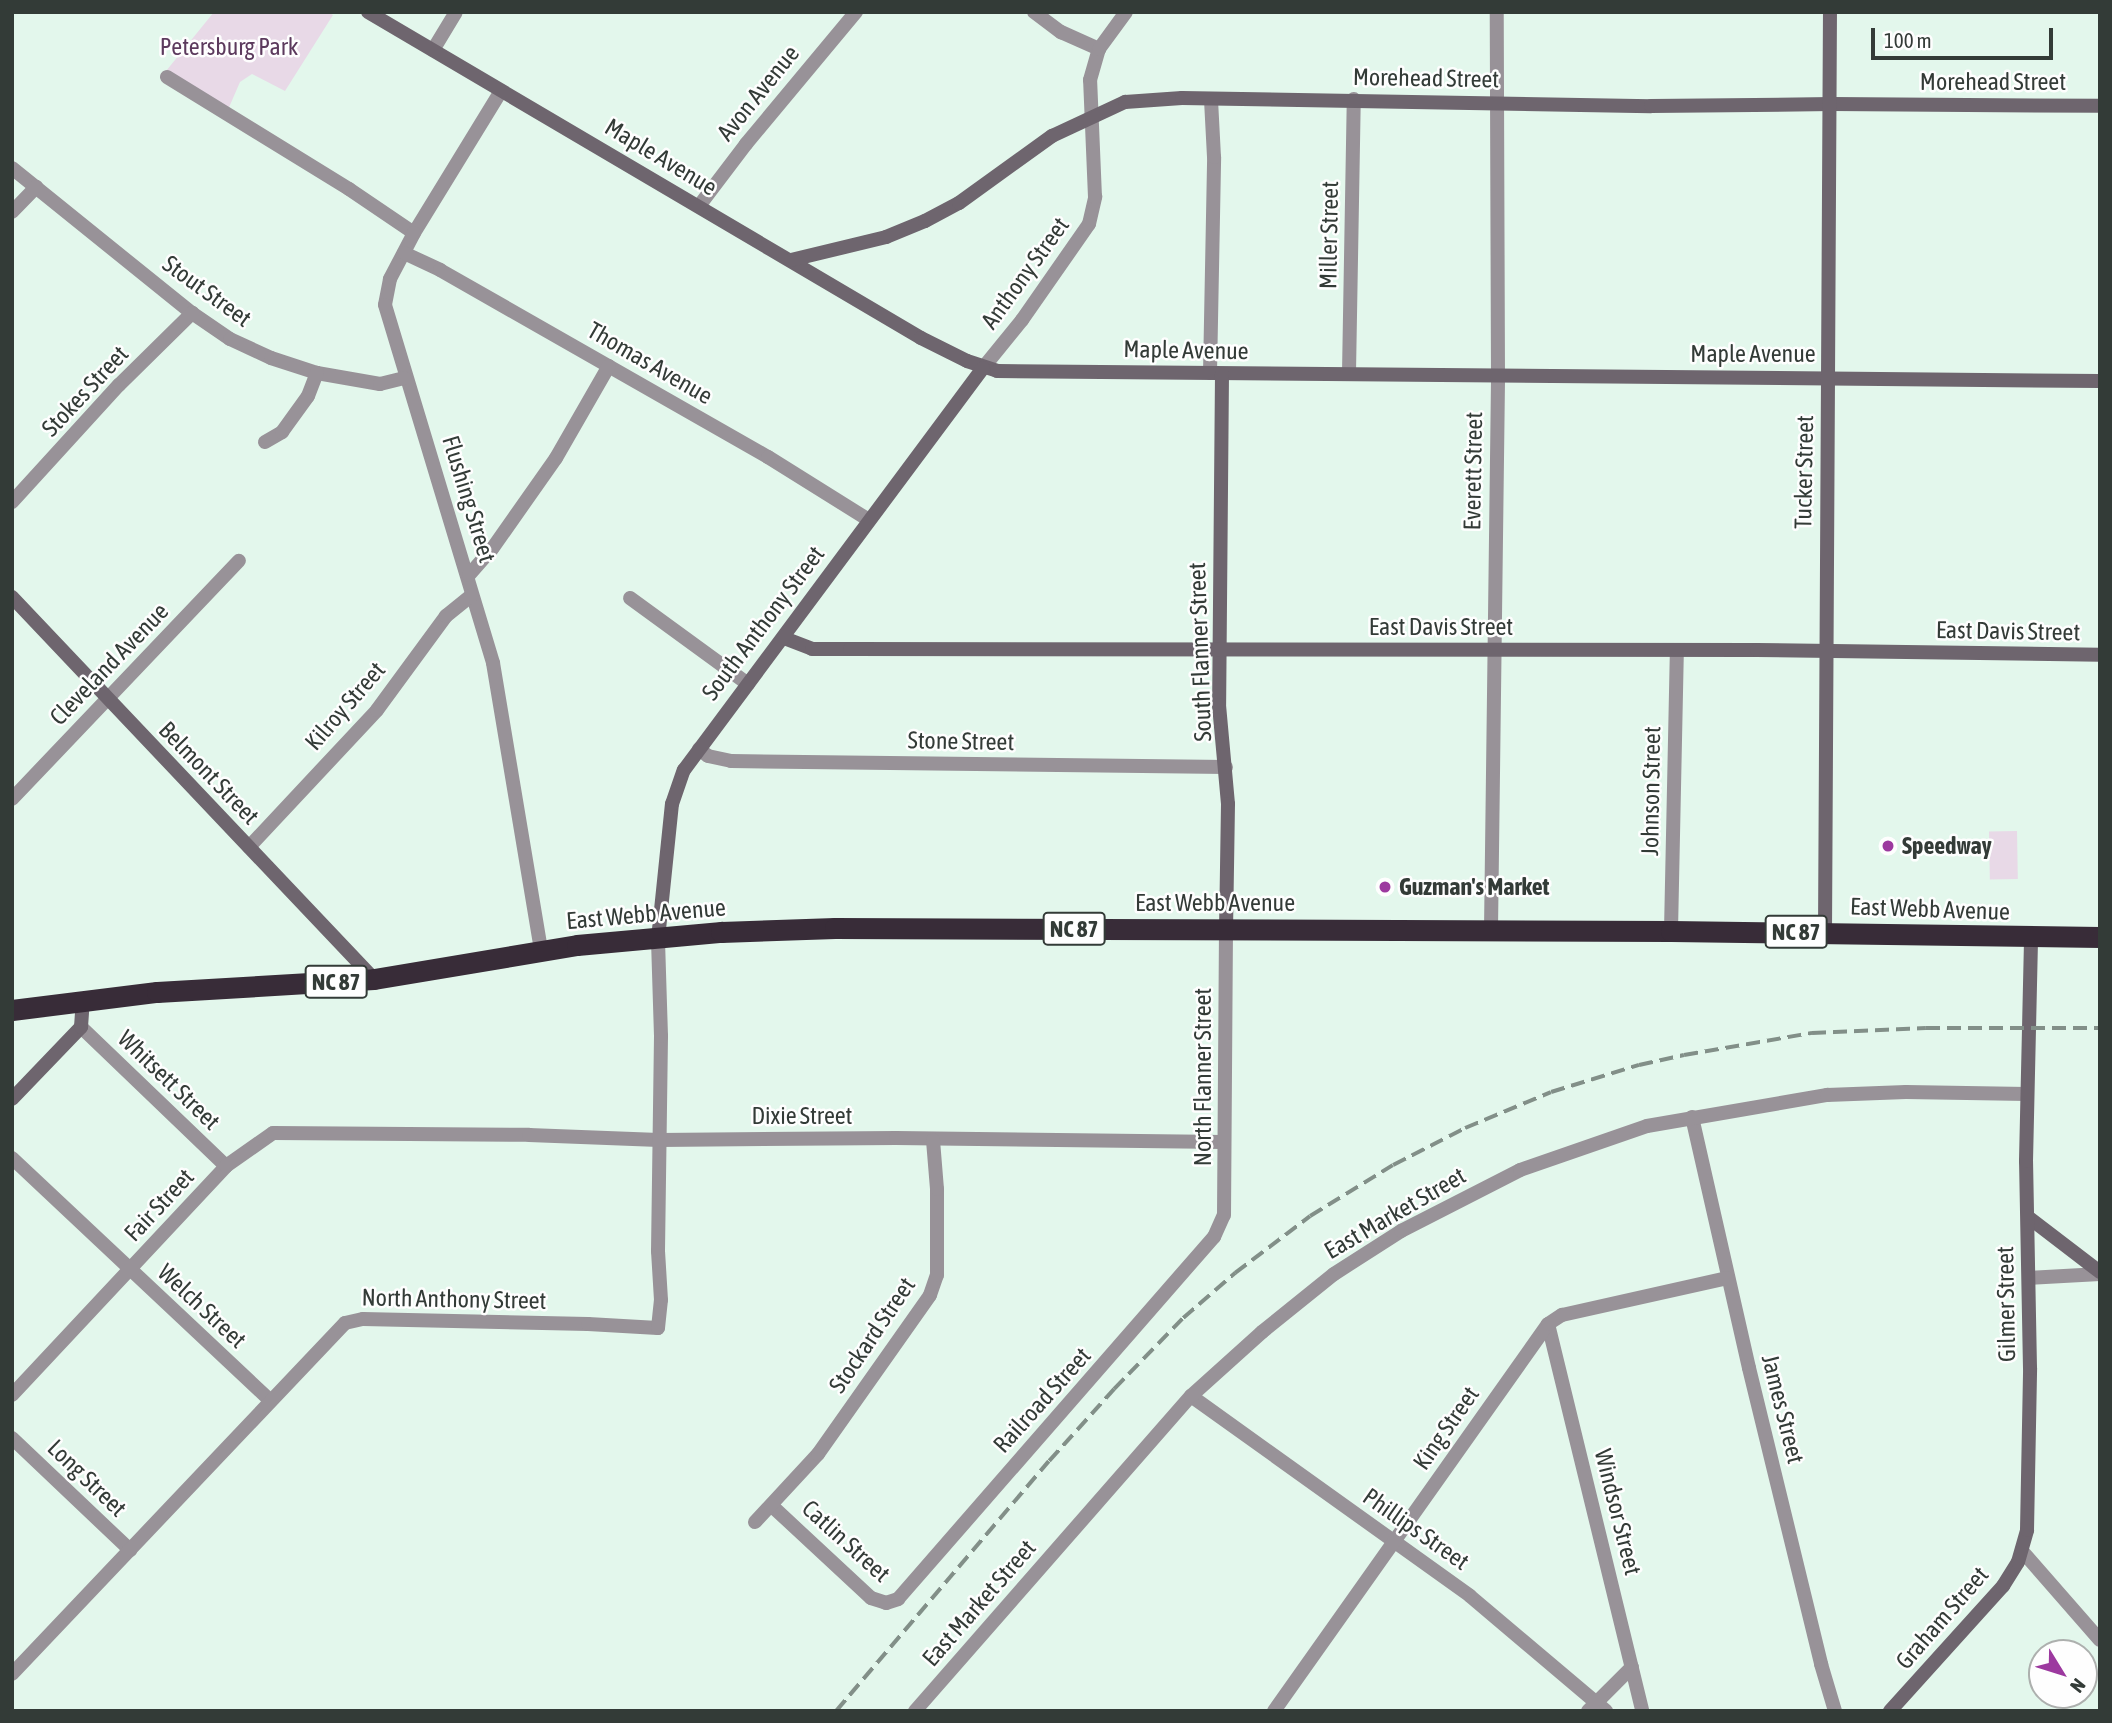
<!DOCTYPE html>
<style>
body{margin:0}
#map{position:relative;width:2112px;height:1723px;overflow:hidden;background:#e3f7ec;font-family:"Asap Condensed",sans-serif}
div>[style]{position:absolute}
.green>*{inset:0;background:#e8d9e7;transform-origin:0 0}
.street>*{height:14px;margin:-7px;padding:0 7px;transform-origin:7px;border-radius:7px;background:#989298}
.secondary>*{height:14px;margin:-7px;padding:0 7px;transform-origin:7px;border-radius:7px;background:#6e656e}
.highway>*{height:21px;margin:-10.5px;padding:0 10.5px;transform-origin:10.5px;border-radius:10.5px;background:#382c38}
.rail>*{height:3.5px;margin-top:-1.75px;transform-origin:0;background:repeating-linear-gradient(90deg,#828f88 0 14px,transparent 0 21px)}
.dots>*{width:19px;height:19px;translate:-50% -50%;box-sizing:border-box;border:4px solid #fefefe;border-radius:50%}
span{translate:-50% -50%;white-space:nowrap;text-align:center;line-height:1.15;-webkit-text-stroke:5px #fefefe;paint-order:stroke}
.shield-label span{padding:2px 5px;background:#fefefe;border:2px solid;border-radius:5px;-webkit-text-stroke-width:0}
.shield-label{font-size:23px;color:#333b37;font-weight:700}
.park-label{font-size:24px;color:#5c3a5d}
.street-label{font-size:24px;color:#333b37}
.poi-label{font-size:24px;color:#333b37;font-weight:700}
.left{translate:0 -50%;text-align:left}
.frame{position:absolute;inset:0;border:14px solid #333b37;pointer-events:none}
.north{position:absolute;left:2028px;top:1639px;width:70px;height:70px;box-sizing:border-box;background:#fefefe;border:2px solid #adb0ae;border-radius:50%;rotate:128deg;font-size:19px;font-weight:700;line-height:28px;text-align:center;color:#333b37}
.north::after{content:'';display:block;margin:auto;width:24px;height:32px;background:#9c399f;clip-path:polygon(50% 0,100% 100%,50% 72%,0 100%)}
.scale{position:absolute;left:1871px;top:28px;width:182px;height:32px;box-sizing:border-box;border:4px solid #333b37;border-top:0;padding-left:9px;font-size:21px;line-height:24px;white-space:nowrap;color:#333b37;-webkit-text-stroke:5px #fefefe;paint-order:stroke}
</style>
<div id="map">
<div class="green">
<div style="clip-path:polygon(214px 12px,328px 12px,333px 15px,285px 91px,252px 74px,240px 82px,227px 112px,166px 71px)"></div>
<div style="left:2017px;top:831px;width:48px;height:28px;rotate:89deg"></div>
</div>
<div class="street">
<div style="left:1034px;top:12px;width:34px;rotate:37deg"></div>
<div style="left:1061px;top:32px;width:42px;rotate:24.1deg"></div>
<div style="left:433px;top:50px;width:44px;rotate:-58.8deg"></div>
<div style="left:167px;top:77px;width:214px;rotate:31.6deg"></div>
<div style="left:349px;top:189px;width:78px;rotate:34.1deg"></div>
<div style="left:501px;top:91px;width:167px;rotate:121.5deg"></div>
<div style="left:414px;top:233px;width:52px;rotate:117.6deg"></div>
<div style="left:390px;top:279px;width:26px;rotate:101deg"></div>
<div style="left:385px;top:305px;width:374px;rotate:73.2deg"></div>
<div style="left:493px;top:663px;width:292px;rotate:80.5deg"></div>
<div style="left:12px;top:168px;width:231px;rotate:38.9deg"></div>
<div style="left:192px;top:313px;width:46px;rotate:34.4deg"></div>
<div style="left:230px;top:339px;width:45px;rotate:24.9deg"></div>
<div style="left:271px;top:358px;width:48px;rotate:18.1deg"></div>
<div style="left:317px;top:373px;width:64px;rotate:9.9deg"></div>
<div style="left:380px;top:384px;width:25px;rotate:-14deg"></div>
<div style="left:699px;top:206px;width:78px;rotate:-52.8deg"></div>
<div style="left:746px;top:144px;width:172px;rotate:-50.2deg"></div>
<div style="left:12px;top:212px;width:35px;rotate:-46deg"></div>
<div style="left:404px;top:253px;width:40px;rotate:25deg"></div>
<div style="left:440px;top:270px;width:378px;rotate:29.7deg"></div>
<div style="left:768px;top:457px;width:119px;rotate:32deg"></div>
<div style="left:983px;top:368px;width:62px;rotate:-50.9deg"></div>
<div style="left:1022px;top:320px;width:117px;rotate:-55.1deg"></div>
<div style="left:1089px;top:224px;width:28px;rotate:-77deg"></div>
<div style="left:1095px;top:197px;width:117px;rotate:-92.4deg"></div>
<div style="left:1090px;top:80px;width:32px;rotate:-74deg"></div>
<div style="left:1099px;top:49px;width:46px;rotate:-53.9deg"></div>
<div style="left:1210px;top:373px;width:216px;rotate:-88.9deg"></div>
<div style="left:1214px;top:157px;width:58px;rotate:-93deg"></div>
<div style="left:1349px;top:373px;width:274px;rotate:-89deg"></div>
<div style="left:265px;top:442px;width:20px;rotate:-30deg"></div>
<div style="left:282px;top:432px;width:44px;rotate:-54.2deg"></div>
<div style="left:308px;top:396px;width:25px;rotate:-69deg"></div>
<div style="left:12px;top:502px;width:159px;rotate:-47.6deg"></div>
<div style="left:119px;top:385px;width:103px;rotate:-44.6deg"></div>
<div style="left:469px;top:575px;width:35px;rotate:-49deg"></div>
<div style="left:492px;top:549px;width:111px;rotate:-54.9deg"></div>
<div style="left:556px;top:458px;width:106px;rotate:-60.1deg"></div>
<div style="left:630px;top:598px;width:146px;rotate:36.1deg"></div>
<div style="left:699px;top:749px;width:11px;rotate:38deg"></div>
<div style="left:708px;top:756px;width:24px;rotate:12deg"></div>
<div style="left:731px;top:761px;width:495px;rotate:0.7deg"></div>
<div style="left:12px;top:799px;width:329px;rotate:-46.4deg"></div>
<div style="left:249px;top:847px;width:187px;rotate:-46.9deg"></div>
<div style="left:377px;top:710px;width:117px;rotate:-53.7deg"></div>
<div style="left:446px;top:616px;width:33px;rotate:-39deg"></div>
<div style="left:1491px;top:930px;width:553px;rotate:-89.27deg"></div>
<div style="left:1498px;top:377px;width:365px;rotate:-90.2deg"></div>
<div style="left:1671px;top:931px;width:279px;rotate:-88.8deg"></div>
<div style="left:81px;top:1027px;width:201px;rotate:43.8deg"></div>
<div style="left:1692px;top:1117px;width:257px;rotate:77.2deg"></div>
<div style="left:1749px;top:1368px;width:305px;rotate:76.3deg"></div>
<div style="left:1821px;top:1664px;width:49px;rotate:73.4deg"></div>
<div style="left:12px;top:1158px;width:354px;rotate:43.2deg"></div>
<div style="left:2029px;top:1278px;width:71px;rotate:-3.2deg"></div>
<div style="left:1548px;top:1324px;width:398px;rotate:76.3deg"></div>
<div style="left:12px;top:1395px;width:313px;rotate:-46.9deg"></div>
<div style="left:226px;top:1166px;width:57px;rotate:-35.1deg"></div>
<div style="left:273px;top:1133px;width:256px;rotate:0.4deg"></div>
<div style="left:529px;top:1135px;width:130px;rotate:2.2deg"></div>
<div style="left:659px;top:1140px;width:237px;rotate:-0.5deg"></div>
<div style="left:896px;top:1138px;width:327px;rotate:0.7deg"></div>
<div style="left:1191px;top:1396px;width:343px;rotate:35.6deg"></div>
<div style="left:1470px;top:1596px;width:178px;rotate:40.2deg"></div>
<div style="left:12px;top:1438px;width:163px;rotate:43.5deg"></div>
<div style="left:772px;top:1506px;width:135px;rotate:42.9deg"></div>
<div style="left:871px;top:1598px;width:16px;rotate:18deg"></div>
<div style="left:886px;top:1603px;width:13px;rotate:-18deg"></div>
<div style="left:898px;top:1599px;width:481px;rotate:-48.9deg"></div>
<div style="left:1214px;top:1237px;width:24px;rotate:-66deg"></div>
<div style="left:1224px;top:1215px;width:286px;rotate:-89.6deg"></div>
<div style="left:755px;top:1522px;width:93px;rotate:-47.2deg"></div>
<div style="left:818px;top:1454px;width:194px;rotate:-54.8deg"></div>
<div style="left:930px;top:1295px;width:21px;rotate:-71deg"></div>
<div style="left:937px;top:1275px;width:86px;rotate:-90deg"></div>
<div style="left:937px;top:1189px;width:49px;rotate:-94.7deg"></div>
<div style="left:2022px;top:1551px;width:118px;rotate:48.8deg"></div>
<div style="left:12px;top:1674px;width:484px;rotate:-46.5deg"></div>
<div style="left:345px;top:1323px;width:18px;rotate:-13deg"></div>
<div style="left:363px;top:1319px;width:225px;rotate:1.3deg"></div>
<div style="left:588px;top:1324px;width:70px;rotate:3.3deg"></div>
<div style="left:658px;top:1328px;width:28px;rotate:-84deg"></div>
<div style="left:661px;top:1300px;width:49px;rotate:-93.5deg"></div>
<div style="left:658px;top:1251px;width:215px;rotate:-89.2deg"></div>
<div style="left:661px;top:1036px;width:97px;rotate:-91.8deg"></div>
<div style="left:915px;top:1711px;width:419px;rotate:-48.8deg"></div>
<div style="left:1191px;top:1396px;width:96px;rotate:-42deg"></div>
<div style="left:1262px;top:1332px;width:92px;rotate:-38.9deg"></div>
<div style="left:1334px;top:1274px;width:80px;rotate:-32.7deg"></div>
<div style="left:1401px;top:1231px;width:134px;rotate:-27.1deg"></div>
<div style="left:1520px;top:1170px;width:134px;rotate:-19.1deg"></div>
<div style="left:1647px;top:1126px;width:183px;rotate:-9.8deg"></div>
<div style="left:1827px;top:1095px;width:79px;rotate:-2.2deg"></div>
<div style="left:1906px;top:1092px;width:121px;rotate:0.9deg"></div>
<div style="left:1274px;top:1711px;width:474px;rotate:-54.7deg"></div>
<div style="left:1548px;top:1324px;width:17px;rotate:-33deg"></div>
<div style="left:1562px;top:1315px;width:169px;rotate:-12.6deg"></div>
<div style="left:1588px;top:1711px;width:62px;rotate:-45deg"></div>
</div>
<div class="secondary">
<div style="left:368px;top:12px;width:642px;rotate:30.52deg"></div>
<div style="left:921px;top:338px;width:51px;rotate:26.6deg"></div>
<div style="left:967px;top:361px;width:32px;rotate:18deg"></div>
<div style="left:997px;top:371px;width:1103px;rotate:0.52deg"></div>
<div style="left:791px;top:260px;width:98px;rotate:-13.6deg"></div>
<div style="left:886px;top:237px;width:42px;rotate:-22.3deg"></div>
<div style="left:925px;top:221px;width:38px;rotate:-28deg"></div>
<div style="left:959px;top:203px;width:115px;rotate:-35.8deg"></div>
<div style="left:1052px;top:136px;width:81px;rotate:-25deg"></div>
<div style="left:1125px;top:102px;width:57px;rotate:-4deg"></div>
<div style="left:1182px;top:98px;width:469px;rotate:1deg"></div>
<div style="left:1651px;top:106px;width:181px;rotate:-0.6deg"></div>
<div style="left:1832px;top:104px;width:268px;rotate:0.4deg"></div>
<div style="left:1222px;top:374px;width:331px;rotate:90.5deg"></div>
<div style="left:1219px;top:705px;width:99px;rotate:84.8deg"></div>
<div style="left:1228px;top:804px;width:125px;rotate:90.9deg"></div>
<div style="left:12px;top:597px;width:526px;rotate:46.54deg"></div>
<div style="left:784px;top:638px;width:30px;rotate:21deg"></div>
<div style="left:812px;top:649px;width:38px"></div>
<div style="left:850px;top:649px;width:907px;rotate:0.06deg"></div>
<div style="left:1757px;top:650px;width:343px;rotate:0.8deg"></div>
<div style="left:1825px;top:932px;width:920px;rotate:-89.69deg"></div>
<div style="left:658px;top:939px;width:136px;rotate:-84.1deg"></div>
<div style="left:672px;top:804px;width:36px;rotate:-71deg"></div>
<div style="left:684px;top:770px;width:501px;rotate:-53.36deg"></div>
<div style="left:12px;top:1099px;width:100px;rotate:-46.2deg"></div>
<div style="left:81px;top:1027px;width:27px;rotate:-86deg"></div>
<div style="left:2028px;top:1217px;width:91px;rotate:37.4deg"></div>
<div style="left:1890px;top:1711px;width:169px;rotate:-47.9deg"></div>
<div style="left:2003px;top:1586px;width:28px;rotate:-58deg"></div>
<div style="left:2018px;top:1562px;width:33px;rotate:-74deg"></div>
<div style="left:2027px;top:1530px;width:162px;rotate:-88.9deg"></div>
<div style="left:2030px;top:1368px;width:207px;rotate:-91.1deg"></div>
<div style="left:2026px;top:1161px;width:223px;rotate:-88.7deg"></div>
</div>
<div class="highway">
<div style="left:12px;top:1010px;width:146px;rotate:-7.1deg"></div>
<div style="left:157px;top:992px;width:217px;rotate:-3.4deg"></div>
<div style="left:374px;top:979px;width:206px;rotate:-9.5deg"></div>
<div style="left:577px;top:945px;width:145px;rotate:-5.2deg"></div>
<div style="left:721px;top:932px;width:114px;rotate:-2deg"></div>
<div style="left:835px;top:928px;width:836px;rotate:0.21deg"></div>
<div style="left:1671px;top:931px;width:429px;rotate:0.8deg"></div>
</div>
<div class="rail">
<div style="left:836px;top:1711px;width:328px;rotate:-49.6deg"></div>
<div style="left:1049px;top:1461px;width:97px;rotate:-47.9deg"></div>
<div style="left:1114px;top:1389px;width:99px;rotate:-45.8deg"></div>
<div style="left:1183px;top:1318px;width:69px;rotate:-40.9deg"></div>
<div style="left:1235px;top:1273px;width:94px;rotate:-37.2deg"></div>
<div style="left:1310px;top:1216px;width:97px;rotate:-31.6deg"></div>
<div style="left:1393px;top:1165px;width:81px;rotate:-27.2deg"></div>
<div style="left:1465px;top:1128px;width:93px;rotate:-22.7deg"></div>
<div style="left:1551px;top:1092px;width:92px;rotate:-17.1deg"></div>
<div style="left:1639px;top:1065px;width:46px;rotate:-12.5deg"></div>
<div style="left:1684px;top:1055px;width:130px;rotate:-9.8deg"></div>
<div style="left:1812px;top:1033px;width:114px;rotate:-2.5deg"></div>
<div style="left:1926px;top:1028px;width:174px"></div>
</div>
<div class="dots">
<div style="left:1888px;top:846px;background:#9c399f"></div>
<div style="left:1385px;top:887px;background:#9c399f"></div>
</div>
<div class="shield-label">
<span style="left:1074px;top:929px">NC 87</span>
<span style="left:1796px;top:932px">NC 87</span>
<span style="left:336px;top:982px">NC 87</span>
</div>
<div class="park-label">
<span style="left:229px;top:47px">Petersburg Park</span>
</div>
<div class="street-label">
<span style="left:1426px;top:78px;rotate:1deg">Morehead Street</span>
<span style="left:1993px;top:82px">Morehead Street</span>
<span style="left:758px;top:93px;rotate:-51deg">Avon Avenue</span>
<span style="left:661px;top:157px;rotate:31deg">Maple Avenue</span>
<span style="left:1329px;top:235px;rotate:-89deg">Miller Street</span>
<span style="left:1025px;top:273px;rotate:-54deg">Anthony Street</span>
<span style="left:207px;top:291px;rotate:36deg">Stout Street</span>
<span style="left:1186px;top:350px;rotate:1deg">Maple Avenue</span>
<span style="left:1753px;top:354px">Maple Avenue</span>
<span style="left:650px;top:363px;rotate:30deg">Thomas Avenue</span>
<span style="left:85px;top:391px;rotate:-47deg">Stokes Street</span>
<span style="left:1473px;top:471px;rotate:-89deg">Everett Street</span>
<span style="left:1804px;top:472px;rotate:-89deg">Tucker Street</span>
<span style="left:469px;top:499px;rotate:73deg">Flushing Street</span>
<span style="left:763px;top:623px;rotate:-53deg">South Anthony Street</span>
<span style="left:1441px;top:627px">East Davis Street</span>
<span style="left:2008px;top:631px;rotate:1deg">East Davis Street</span>
<span style="left:1200px;top:652px;rotate:-92deg">South Flanner Street</span>
<span style="left:109px;top:664px;rotate:-46deg">Cleveland Avenue</span>
<span style="left:345px;top:706px;rotate:-49deg">Kilroy Street</span>
<span style="left:961px;top:741px;rotate:1deg">Stone Street</span>
<span style="left:209px;top:773px;rotate:46deg">Belmont Street</span>
<span style="left:1651px;top:791px;rotate:-89deg">Johnson Street</span>
<span style="left:1215px;top:903px">East Webb Avenue</span>
<span style="left:1930px;top:909px;rotate:2deg">East Webb Avenue</span>
<span style="left:646px;top:914px;rotate:-5deg">East Webb Avenue</span>
<span style="left:1203px;top:1077px;rotate:-90deg">North Flanner Street</span>
<span style="left:169px;top:1080px;rotate:44deg">Whitsett Street</span>
<span style="left:802px;top:1116px">Dixie Street</span>
<span style="left:159px;top:1205px;rotate:-47deg">Fair Street</span>
<span style="left:1395px;top:1213px;rotate:-30deg">East Market Street</span>
<span style="left:454px;top:1299px;rotate:1deg">North Anthony Street</span>
<span style="left:2006px;top:1304px;rotate:-91deg">Gilmer Street</span>
<span style="left:202px;top:1306px;rotate:43deg">Welch Street</span>
<span style="left:872px;top:1335px;rotate:-56deg">Stockard Street</span>
<span style="left:1042px;top:1400px;rotate:-48deg">Railroad Street</span>
<span style="left:1783px;top:1409px;rotate:76deg">James Street</span>
<span style="left:1446px;top:1428px;rotate:-55deg">King Street</span>
<span style="left:87px;top:1478px;rotate:44deg">Long Street</span>
<span style="left:1618px;top:1512px;rotate:76deg">Windsor Street</span>
<span style="left:1416px;top:1529px;rotate:35deg">Phillips Street</span>
<span style="left:846px;top:1541px;rotate:42deg">Catlin Street</span>
<span style="left:979px;top:1603px;rotate:-49deg">East Market Street</span>
<span style="left:1942px;top:1618px;rotate:-49deg">Graham Street</span>
</div>
<div class="poi-label">
<span class="left" style="left:1902px;top:846px">Speedway</span>
<span class="left" style="left:1399px;top:887px">Guzman's Market</span>
</div>
<div class="frame"></div>
<div class="north">N</div>
<div class="scale">100 m</div>
</div>
